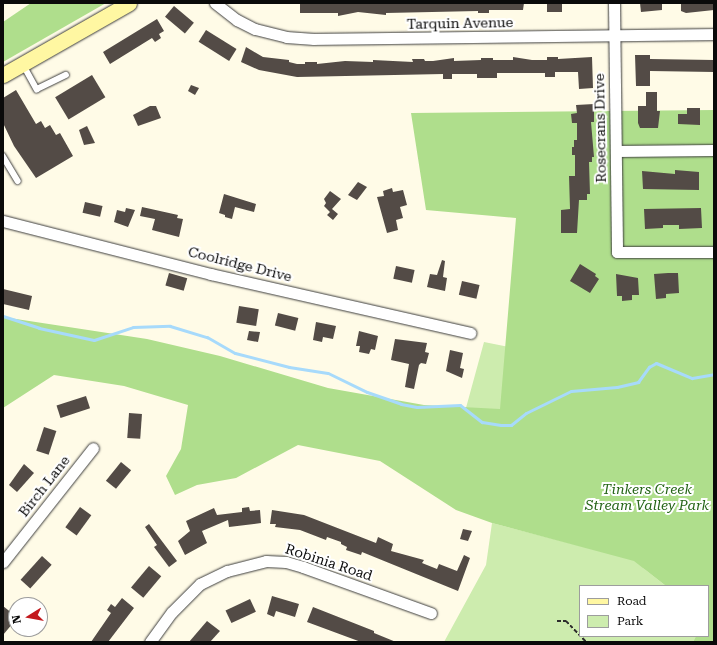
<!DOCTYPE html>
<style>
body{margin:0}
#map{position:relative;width:717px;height:645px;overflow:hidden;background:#fffbe7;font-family:"Roboto Serif",serif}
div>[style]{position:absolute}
.green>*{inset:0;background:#cdecae}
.forest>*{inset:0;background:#afde8c}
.stream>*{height:3px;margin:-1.5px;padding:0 1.5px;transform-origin:1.5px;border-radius:1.5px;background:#a7dafb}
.building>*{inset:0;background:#534b46;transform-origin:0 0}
.path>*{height:1.5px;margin-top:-0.75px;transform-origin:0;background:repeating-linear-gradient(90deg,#2c2c2c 0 4px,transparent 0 6px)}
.roads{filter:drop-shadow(0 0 1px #3d3d3d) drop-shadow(0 0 1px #3d3d3d)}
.lane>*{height:5.5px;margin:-2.75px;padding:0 2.75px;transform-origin:2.75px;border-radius:2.75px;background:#fff}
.street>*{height:11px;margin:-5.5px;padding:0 5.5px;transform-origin:5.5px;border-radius:5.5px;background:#fff}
.secondary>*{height:15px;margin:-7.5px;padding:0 7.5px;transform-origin:7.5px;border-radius:7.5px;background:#fff7a2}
span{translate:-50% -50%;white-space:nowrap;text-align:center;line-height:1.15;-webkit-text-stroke:4px #fff;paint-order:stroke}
.street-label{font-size:14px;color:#0a0a0a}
.park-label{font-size:14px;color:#256517;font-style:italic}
.frame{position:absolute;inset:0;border:4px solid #0a0a0a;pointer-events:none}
.legend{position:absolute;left:579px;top:585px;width:130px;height:52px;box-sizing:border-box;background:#fff;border:1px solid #9d9d9d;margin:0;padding:5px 7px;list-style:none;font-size:12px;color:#0a0a0a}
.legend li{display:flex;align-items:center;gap:8px;height:20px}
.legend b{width:20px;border:1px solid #9d9d9d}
.north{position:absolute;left:8px;top:597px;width:40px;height:40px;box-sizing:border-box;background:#fff;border:1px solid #9d9d9d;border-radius:50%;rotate:259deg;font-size:11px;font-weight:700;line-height:16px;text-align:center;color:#0a0a0a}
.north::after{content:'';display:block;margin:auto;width:14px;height:18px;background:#c3191d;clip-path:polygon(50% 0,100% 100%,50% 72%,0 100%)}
</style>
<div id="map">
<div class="green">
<div style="clip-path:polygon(484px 342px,509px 347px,708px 586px,643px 568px,666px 586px,580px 586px,580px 636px,696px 636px,693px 642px,444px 642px,486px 565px,492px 523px,600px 551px,443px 492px)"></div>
</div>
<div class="forest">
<div style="clip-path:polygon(31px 3px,106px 3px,3px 62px,3px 22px)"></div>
<div style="clip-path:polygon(714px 110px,714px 642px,693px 642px,696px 636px,708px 636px,708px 586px,666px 586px,634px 561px,492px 523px,456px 510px,380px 461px,298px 445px,236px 478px,197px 485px,175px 495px,166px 476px,181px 449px,188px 405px,124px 386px,54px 375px,3px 408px,3px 317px,147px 339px,220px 356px,328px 388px,424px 405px,500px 409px,516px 218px,426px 210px,411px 113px)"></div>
</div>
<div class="stream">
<div style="left:3px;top:316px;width:38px;rotate:18deg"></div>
<div style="left:39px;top:328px;width:56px;rotate:12.3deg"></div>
<div style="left:94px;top:340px;width:41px;rotate:-18.4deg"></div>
<div style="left:133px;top:327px;width:37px;rotate:-2deg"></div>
<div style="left:170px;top:326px;width:39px;rotate:17deg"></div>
<div style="left:207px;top:337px;width:32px;rotate:30deg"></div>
<div style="left:235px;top:353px;width:56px;rotate:14.5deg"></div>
<div style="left:289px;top:367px;width:39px;rotate:9deg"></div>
<div style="left:328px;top:373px;width:43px;rotate:26deg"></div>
<div style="left:367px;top:392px;width:36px;rotate:19deg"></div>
<div style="left:401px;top:404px;width:16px;rotate:11deg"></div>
<div style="left:417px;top:407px;width:43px;rotate:-2.7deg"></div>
<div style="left:460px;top:405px;width:28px;rotate:38deg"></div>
<div style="left:482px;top:422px;width:19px;rotate:9deg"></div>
<div style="left:501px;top:425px;width:10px"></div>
<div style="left:511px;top:425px;width:19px;rotate:-39deg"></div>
<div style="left:526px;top:413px;width:50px;rotate:-26.1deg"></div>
<div style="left:571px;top:391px;width:46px;rotate:-5deg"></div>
<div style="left:617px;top:387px;width:22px;rotate:-13deg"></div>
<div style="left:638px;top:382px;width:19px;rotate:-54deg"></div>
<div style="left:649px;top:367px;width:8px;rotate:-30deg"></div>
<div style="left:656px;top:363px;width:39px;rotate:23deg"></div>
<div style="left:692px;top:378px;width:22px;rotate:-10deg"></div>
</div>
<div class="building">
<div style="clip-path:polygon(300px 3px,524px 3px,523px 10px,489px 10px,489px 13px,478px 13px,478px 11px,386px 13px,386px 15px,358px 12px,338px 16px,338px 13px,300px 13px)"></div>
<div style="left:547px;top:3px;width:15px;height:9px"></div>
<div style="clip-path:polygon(640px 3px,662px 3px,662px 10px,641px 12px)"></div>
<div style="clip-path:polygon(681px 3px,714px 3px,714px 10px,686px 13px,681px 11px)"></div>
<div style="left:174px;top:6px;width:26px;height:14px;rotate:40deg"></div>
<div style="clip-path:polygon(157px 19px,164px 31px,159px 34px,161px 38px,155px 42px,152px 38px,110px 64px,103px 52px)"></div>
<div style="left:206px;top:30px;width:36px;height:14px;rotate:32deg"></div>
<div style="clip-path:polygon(246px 47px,263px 57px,289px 60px,289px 62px,297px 64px,305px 64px,305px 62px,317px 62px,317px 64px,345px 61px,373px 62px,373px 60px,413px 62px,412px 59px,424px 59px,425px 61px,433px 61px,454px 58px,454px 61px,481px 60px,481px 58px,493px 58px,493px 60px,513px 60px,513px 57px,532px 60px,547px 60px,547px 57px,558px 57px,558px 59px,592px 57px,593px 88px,579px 89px,578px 72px,555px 72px,555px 77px,545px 77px,545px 73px,497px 73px,497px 78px,477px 78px,477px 74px,452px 74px,452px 79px,443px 79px,443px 74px,297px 77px,259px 70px,241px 62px)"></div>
<div style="clip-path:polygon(635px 55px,650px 55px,650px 59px,714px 60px,714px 72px,650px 71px,650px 86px,636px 86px)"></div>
<div style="left:92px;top:75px;width:26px;height:43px;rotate:59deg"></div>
<div style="clip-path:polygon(191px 85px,199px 88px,195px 95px,188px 91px)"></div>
<div style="clip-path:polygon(16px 90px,36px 124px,41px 121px,45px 128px,50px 125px,56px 135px,60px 133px,73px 156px,36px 178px,14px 146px,3px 123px,3px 98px)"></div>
<div style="clip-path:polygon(646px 92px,657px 92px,657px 111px,660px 111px,658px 128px,640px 128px,638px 123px,638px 106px,646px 106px)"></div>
<div style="clip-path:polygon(594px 104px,594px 122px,591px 122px,594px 157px,592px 157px,592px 162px,589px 162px,590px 194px,587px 194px,587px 200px,579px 200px,577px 233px,561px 233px,561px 210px,570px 209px,569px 176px,575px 176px,575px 155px,572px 155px,572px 147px,574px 147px,574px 140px,577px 140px,577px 123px,572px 123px,571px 114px,577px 113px,576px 105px)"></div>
<div style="clip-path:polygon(150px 106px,156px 106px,161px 118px,138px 126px,133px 115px)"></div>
<div style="clip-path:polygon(687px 108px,700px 108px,700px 125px,678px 124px,678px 114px,687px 114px)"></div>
<div style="clip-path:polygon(87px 126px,95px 143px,84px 145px,79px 130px)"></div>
<div style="clip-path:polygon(675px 170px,699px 172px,699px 190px,643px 189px,642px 171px,675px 174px)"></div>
<div style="clip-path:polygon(358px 182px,367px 187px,357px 200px,348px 195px)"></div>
<div style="clip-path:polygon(392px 188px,393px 192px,403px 190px,407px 205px,400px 207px,403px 218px,396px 220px,398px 230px,387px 233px,377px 197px,384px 196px,383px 191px)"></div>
<div style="clip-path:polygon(330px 191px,341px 199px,332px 209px,338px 214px,333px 220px,327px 215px,330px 212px,324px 206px,326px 203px,324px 199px)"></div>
<div style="clip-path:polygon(224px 194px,256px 204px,254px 212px,235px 207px,232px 219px,225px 217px,225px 215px,219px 213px)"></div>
<div style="left:85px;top:202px;width:18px;height:11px;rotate:13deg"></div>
<div style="clip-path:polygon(142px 207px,178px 215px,177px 218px,183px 219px,179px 237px,152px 230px,155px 219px,140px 216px)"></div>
<div style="clip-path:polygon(126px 208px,135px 210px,128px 227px,114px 222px,117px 210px,125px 212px)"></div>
<div style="clip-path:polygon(701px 208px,702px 228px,679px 229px,679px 225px,663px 225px,663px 228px,645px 229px,644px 209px)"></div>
<div style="clip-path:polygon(442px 260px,445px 261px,443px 277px,447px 278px,445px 291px,427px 287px,430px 274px,437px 275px)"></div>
<div style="clip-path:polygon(580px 264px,596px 274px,595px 276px,599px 279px,590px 293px,570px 281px)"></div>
<div style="left:396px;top:266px;width:19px;height:13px;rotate:12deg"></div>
<div style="left:169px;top:273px;width:19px;height:13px;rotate:16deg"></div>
<div style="clip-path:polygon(668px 273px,678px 273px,679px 293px,666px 294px,666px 298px,656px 299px,654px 274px)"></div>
<div style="clip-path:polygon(616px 274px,638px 278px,639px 295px,632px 295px,632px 300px,622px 301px,622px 296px,617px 296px)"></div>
<div style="left:462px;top:281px;width:18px;height:14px;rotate:13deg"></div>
<div style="clip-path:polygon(3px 289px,32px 296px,29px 310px,3px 304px)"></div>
<div style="left:239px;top:306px;width:20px;height:17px;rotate:9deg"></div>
<div style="left:278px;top:313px;width:21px;height:13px;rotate:14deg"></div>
<div style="clip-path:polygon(316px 322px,336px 326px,333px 339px,323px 337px,322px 342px,313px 340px)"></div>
<div style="clip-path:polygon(249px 331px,260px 332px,258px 342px,247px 340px)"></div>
<div style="clip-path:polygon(359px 331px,378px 336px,375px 350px,371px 349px,369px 354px,359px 352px,360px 346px,356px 346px)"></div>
<div style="clip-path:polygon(395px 339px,427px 343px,425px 352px,429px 353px,426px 364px,421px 363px,419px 365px,414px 389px,405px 387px,409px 364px,391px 360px)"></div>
<div style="clip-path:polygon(450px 350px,463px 353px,460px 368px,464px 369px,462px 378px,446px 371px)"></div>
<div style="left:86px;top:396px;width:13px;height:31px;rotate:72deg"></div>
<div style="left:129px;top:413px;width:13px;height:25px;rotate:4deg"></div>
<div style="left:44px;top:427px;width:13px;height:25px;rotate:18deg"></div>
<div style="left:121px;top:462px;width:13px;height:24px;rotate:39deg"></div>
<div style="clip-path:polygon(24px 464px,34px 473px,17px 492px,9px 485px)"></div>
<div style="left:80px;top:507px;width:14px;height:25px;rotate:36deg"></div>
<div style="clip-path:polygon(249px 507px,250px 511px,260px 510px,261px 523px,229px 527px,228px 520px,202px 531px,207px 543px,185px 555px,178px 541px,190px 531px,186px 521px,214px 508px,217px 515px,242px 512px,242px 508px)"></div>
<div style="clip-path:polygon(272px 510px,304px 515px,376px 543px,378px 537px,393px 544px,391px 551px,424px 560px,422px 563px,437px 569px,439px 564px,457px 571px,464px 555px,470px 558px,458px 591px,362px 552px,361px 555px,346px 550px,347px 547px,341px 544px,341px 542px,327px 537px,326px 540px,300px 530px,275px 527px,276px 524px,270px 524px)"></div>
<div style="clip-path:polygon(149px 524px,177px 561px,169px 567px,154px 547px,157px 545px,145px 527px)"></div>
<div style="clip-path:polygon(463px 529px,472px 531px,468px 541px,460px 539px)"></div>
<div style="left:42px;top:556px;width:13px;height:32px;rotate:42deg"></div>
<div style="left:149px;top:566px;width:16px;height:28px;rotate:40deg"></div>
<div style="clip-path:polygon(272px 596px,299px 604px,295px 617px,276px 611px,274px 617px,267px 614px)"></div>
<div style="clip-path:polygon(122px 598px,134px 608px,108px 642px,91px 642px,111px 613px,107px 610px,111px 604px,115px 607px)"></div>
<div style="left:250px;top:599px;width:14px;height:27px;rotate:65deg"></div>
<div style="clip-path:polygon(3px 606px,13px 614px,9px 620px,13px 623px,3px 635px)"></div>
<div style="clip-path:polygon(313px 607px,374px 631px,374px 633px,396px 642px,361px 642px,307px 622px)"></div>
<div style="clip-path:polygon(207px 621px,220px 631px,210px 642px,189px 642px)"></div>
</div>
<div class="path">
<div style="left:557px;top:621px;width:9px"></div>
<div style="left:566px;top:621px;width:29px;rotate:46deg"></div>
<div style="left:605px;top:642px;width:1px"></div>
</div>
<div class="roads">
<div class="lane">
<div style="left:23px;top:64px;width:29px;rotate:61deg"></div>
<div style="left:37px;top:89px;width:32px;rotate:-26deg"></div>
<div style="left:3px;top:156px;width:29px;rotate:59deg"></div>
</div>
<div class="street">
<div style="left:215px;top:3px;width:28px;rotate:38deg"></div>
<div style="left:237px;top:20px;width:20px;rotate:27deg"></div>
<div style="left:255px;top:29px;width:32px;rotate:14deg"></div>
<div style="left:286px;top:37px;width:28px;rotate:4deg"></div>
<div style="left:314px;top:39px;width:400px;rotate:-0.7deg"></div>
<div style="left:614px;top:3px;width:249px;rotate:89.3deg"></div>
<div style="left:617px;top:252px;width:97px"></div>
<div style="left:616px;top:151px;width:98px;rotate:-0.6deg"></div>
<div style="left:3px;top:221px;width:215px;rotate:14.3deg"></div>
<div style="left:211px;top:274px;width:266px;rotate:12.8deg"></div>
<div style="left:3px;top:562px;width:145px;rotate:-51.7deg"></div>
<div style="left:150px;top:642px;width:37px;rotate:-54deg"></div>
<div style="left:172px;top:612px;width:40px;rotate:-45deg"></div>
<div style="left:200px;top:584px;width:30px;rotate:-26deg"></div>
<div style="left:227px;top:571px;width:40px;rotate:-14.4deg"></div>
<div style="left:266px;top:561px;width:20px;rotate:3deg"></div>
<div style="left:286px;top:562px;width:18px;rotate:16deg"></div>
<div style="left:303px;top:567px;width:136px;rotate:19.8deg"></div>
</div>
<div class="secondary">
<div style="left:3px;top:75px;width:145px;rotate:-29.7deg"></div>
</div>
</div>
<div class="street-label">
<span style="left:460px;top:23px;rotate:-1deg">Tarquin Avenue</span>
<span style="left:600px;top:128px;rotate:-91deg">Rosecrans Drive</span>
<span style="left:240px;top:264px;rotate:14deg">Coolridge Drive</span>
<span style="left:44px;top:486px;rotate:-52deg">Birch Lane</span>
<span style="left:329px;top:562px;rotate:18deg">Robinia Road</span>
</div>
<div class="park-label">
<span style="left:647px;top:497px">Tinkers Creek<br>Stream Valley Park</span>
</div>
<div class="frame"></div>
<ul class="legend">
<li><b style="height:5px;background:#fff7a2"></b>Road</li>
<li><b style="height:11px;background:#cdecae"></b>Park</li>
</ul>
<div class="north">N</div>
</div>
